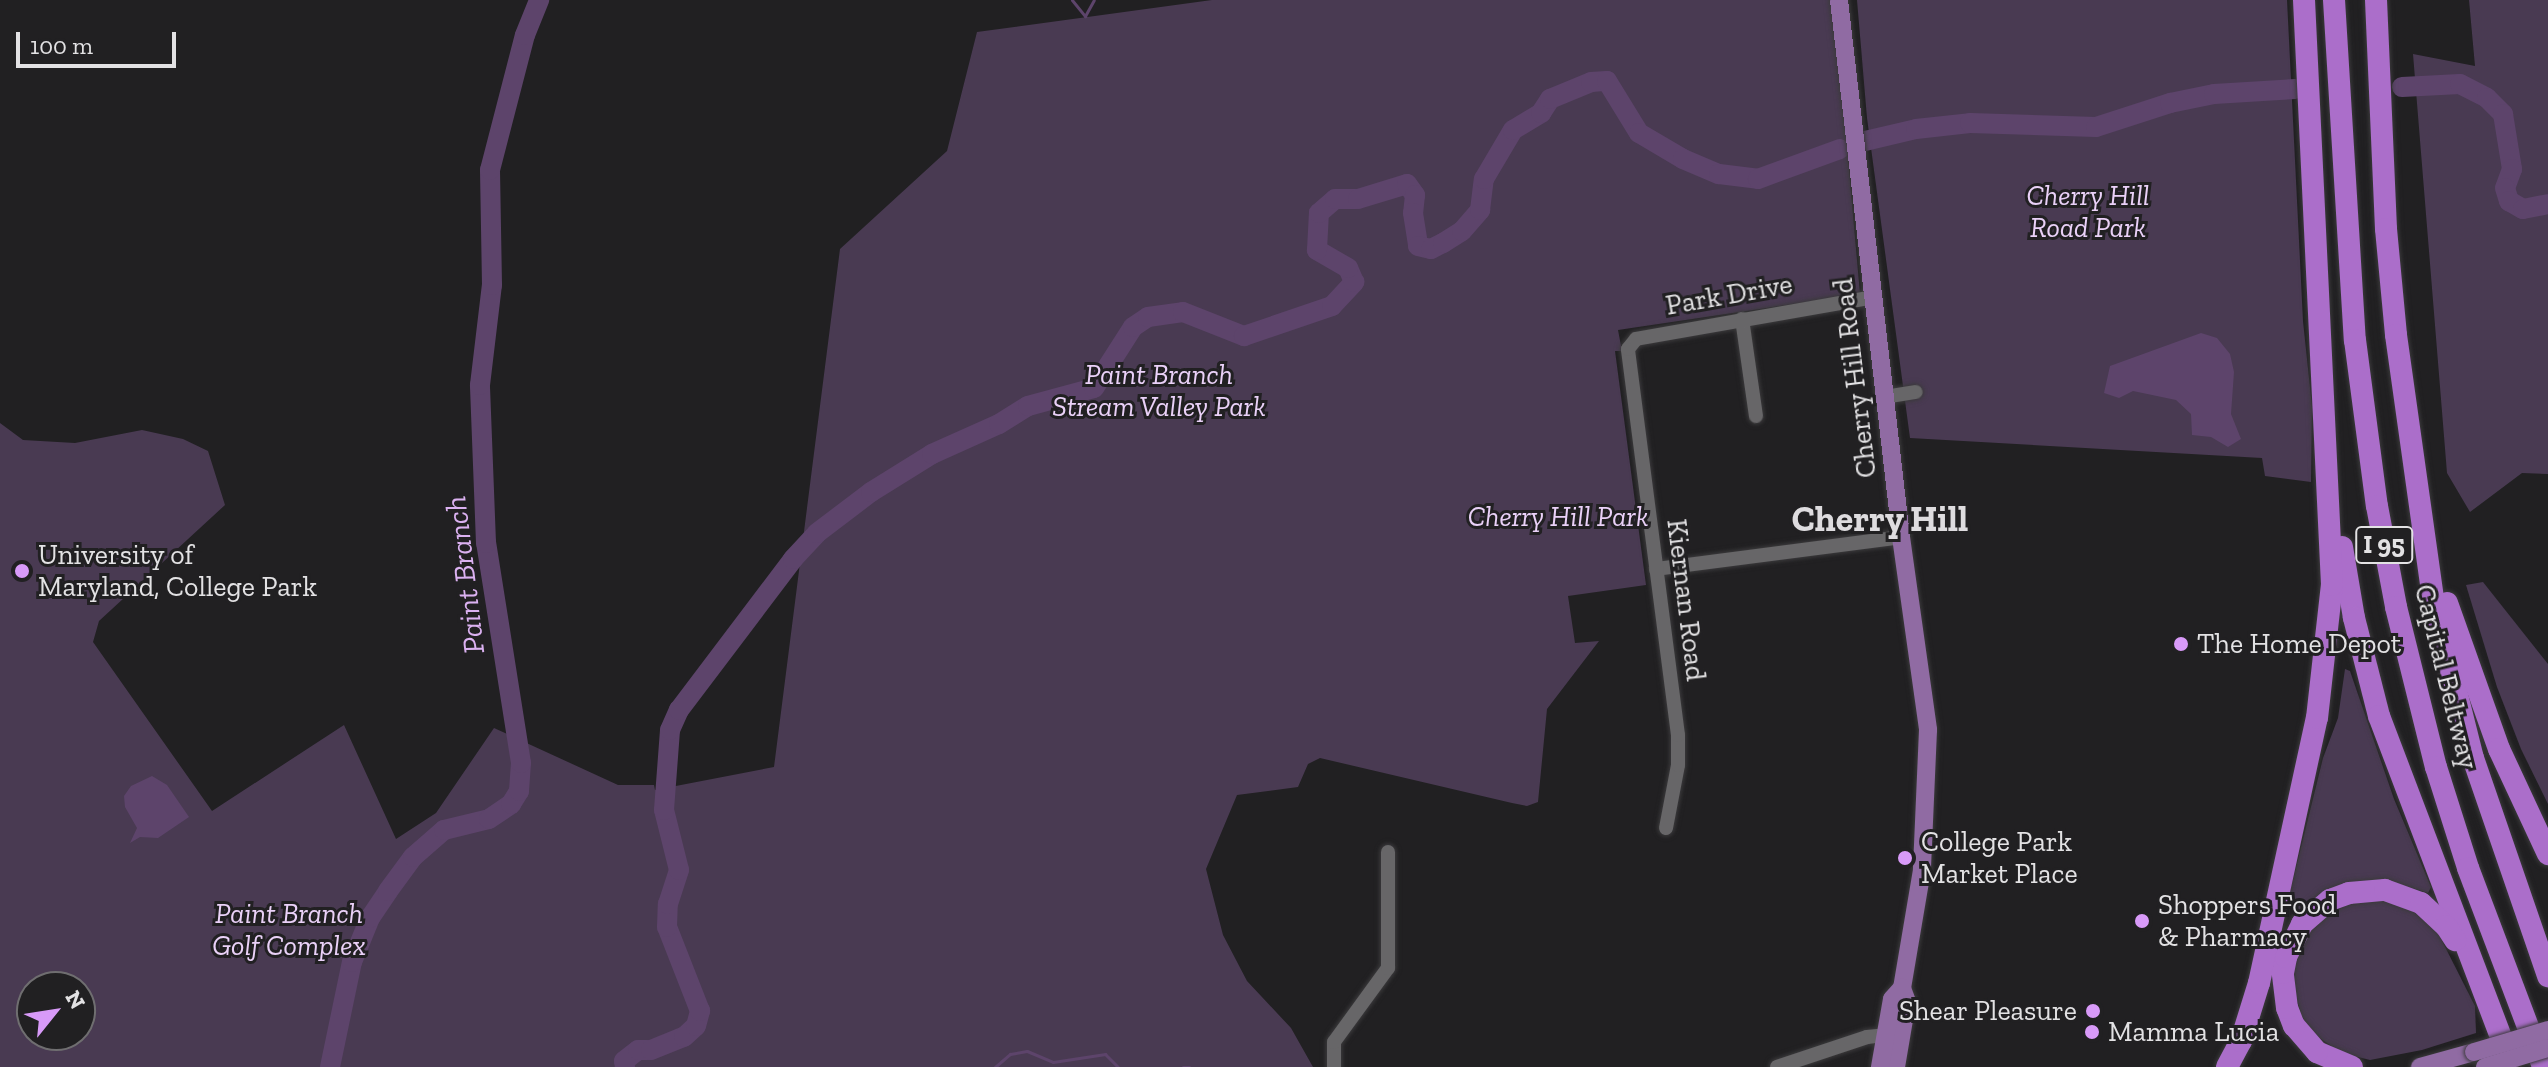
<!DOCTYPE html>
<style>
body{margin:0}
#map{position:relative;width:2548px;height:1067px;overflow:hidden;background:#212022;font-family:"Zilla Slab",serif}
div>[style]{position:absolute}
.green>*{inset:0;background:#493a52}
.water>*{inset:0;background:#5d446b}
.stream>*{height:3px;margin:-1.5px;padding:0 1.5px;transform-origin:1.5px;border-radius:1.5px;background:#5d446b}
.river>*{height:20px;margin:-10px;padding:0 10px;transform-origin:10px;border-radius:10px;background:#5d446b}
.roads{filter:drop-shadow(0 0 2px #3b3a3c) drop-shadow(0 0 2px #3b3a3c)}
.minor>*{height:14px;margin:-7px;padding:0 7px;transform-origin:7px;border-radius:7px;background:#676668}
.major>*{height:18px;margin:-9px;padding:0 9px;transform-origin:9px;border-radius:9px;background:#906ba3}
.highway>*{height:22px;margin:-11px;padding:0 11px;transform-origin:11px;border-radius:11px;background:#ab6eca}
.bridges{filter:drop-shadow(0 0 2px #3b3a3c) drop-shadow(0 0 2px #3b3a3c)}
.major-bridge>*{height:18px;margin:-9px;padding:0 9px;transform-origin:9px;border-radius:9px;background:#906ba3}
.dots>*{width:22px;height:22px;translate:-50% -50%;box-sizing:border-box;border:4px solid #212022;border-radius:50%}
span{translate:-50% -50%;white-space:nowrap;text-align:center;line-height:1.15;-webkit-text-stroke:6px #212022;paint-order:stroke}
.shield-label span{padding:2px 6px;background:#212022;border:2px solid;border-radius:6px;-webkit-text-stroke-width:0}
.shield-label{font-size:26px;color:#e3e2e4;font-weight:700}
.park-label{font-size:28px;color:#ead1f8;font-style:italic}
.street-label{font-size:28px;color:#e3e2e4}
.poi-label{font-size:28px;color:#e3e2e4}
.left{translate:0 -50%;text-align:left}
.right{translate:-100% -50%;text-align:right}
.water-label{font-size:30px;color:#dbb1f1;font-style:italic}
.district-label{font-size:36px;color:#dedcdf;font-weight:700}
.north{position:absolute;left:16px;top:971px;width:80px;height:80px;box-sizing:border-box;background:#212022;border:2px solid #6f6e70;border-radius:50%;rotate:60deg;font-size:22px;font-weight:700;line-height:32px;text-align:center;color:#e3e2e4}
.north::after{content:'';display:block;margin:auto;width:28px;height:36px;background:#d89af8;clip-path:polygon(50% 0,100% 100%,50% 72%,0 100%)}
.scale{position:absolute;left:16px;top:32px;width:160px;height:36px;box-sizing:border-box;border:4px solid #e3e2e4;border-top:0;padding-left:10px;font-size:24px;line-height:28px;white-space:nowrap;color:#e3e2e4;-webkit-text-stroke:6px #212022;paint-order:stroke}
</style>
<div id="map">
<div class="green">
<div style="clip-path:polygon(evenodd,1212px 0,1834px 0,1860px 294px,1618px 330px,1622px 351px,1615px 351px,1646px 585px,1568px 596px,1575px 643px,1599px 641px,1547px 709px,1538px 802px,1527px 806px,1512px 803px,1320px 758px,1308px 764px,1298px 787px,1237px 795px,1206px 869px,1223px 935px,1247px 981px,1291px 1028px,1313px 1067px,0 1067px,0 423px,23px 440px,75px 443px,142px 430px,183px 439px,208px 451px,225px 505px,99px 621px,93px 642px,212px 811px,344px 725px,396px 839px,436px 813px,494px 728px,618px 785px,654px 785px,655px 790px,774px 767px,840px 249px,947px 151px,977px 32px,1212px 0,32px 987px,80px 987px,80px 1035px,32px 1035px,32px 987px)"></div>
<div style="clip-path:polygon(1857px 0,2287px 0,2303px 321px,2312px 407px,2311px 482px,2265px 476px,2262px 458px,1910px 438px,1867px 118px)"></div>
<div style="clip-path:polygon(2469px 0,2548px 0,2548px 474px,2522px 473px,2470px 512px,2447px 473px,2413px 54px,2475px 66px)"></div>
<div style="clip-path:polygon(2483px 582px,2548px 664px,2548px 804px,2521px 749px,2497px 687px,2466px 585px)"></div>
<div style="clip-path:polygon(2345px 669px,2350px 671px,2394px 799px,2431px 887px,2428px 893px,2387px 880px,2349px 882px,2298px 912px,2292px 907px,2289px 896px,2323px 758px,2338px 718px)"></div>
<div style="clip-path:polygon(2383px 901px,2414px 911px,2438px 933px,2475px 1006px,2476px 1033px,2422px 1050px,2370px 1060px,2342px 1053px,2318px 1037px,2303px 1020px,2294px 990px,2292px 960px,2317px 920px,2353px 902px)"></div>
</div>
<div class="water">
<div style="clip-path:polygon(2201px 333px,2217px 338px,2230px 354px,2234px 372px,2231px 414px,2241px 439px,2228px 447px,2211px 437px,2192px 435px,2191px 414px,2176px 400px,2133px 391px,2119px 398px,2104px 393px,2110px 366px)"></div>
<div style="clip-path:polygon(152px 776px,167px 785px,189px 817px,158px 838px,140px 837px,130px 843px,137px 828px,125px 807px,124px 796px,131px 786px)"></div>
</div>
<div class="stream">
<div style="left:1072px;top:0;width:21px;rotate:51deg"></div>
<div style="left:1085px;top:16px;width:18px;rotate:-61deg"></div>
<div style="left:995px;top:1067px;width:20px;rotate:-41deg"></div>
<div style="left:1010px;top:1054px;width:17px;rotate:-10deg"></div>
<div style="left:1027px;top:1051px;width:28px;rotate:23deg"></div>
<div style="left:1053px;top:1062px;width:53px;rotate:-8.7deg"></div>
<div style="left:1105px;top:1054px;width:18px;rotate:45deg"></div>
<div style="left:1183px;top:1067px;width:6px"></div>
</div>
<div class="river">
<div style="left:2402px;top:87px;width:58px;rotate:-3deg"></div>
<div style="left:2460px;top:84px;width:30px;rotate:27deg"></div>
<div style="left:2487px;top:98px;width:23px;rotate:45deg"></div>
<div style="left:2503px;top:114px;width:56px;rotate:80.7deg"></div>
<div style="left:2512px;top:169px;width:20px;rotate:110deg"></div>
<div style="left:2505px;top:188px;width:14px;rotate:73deg"></div>
<div style="left:2509px;top:201px;width:16px;rotate:30deg"></div>
<div style="left:2523px;top:209px;width:25px;rotate:-11deg"></div>
<div style="left:1865px;top:141px;width:52px;rotate:-13.2deg"></div>
<div style="left:1916px;top:129px;width:54px;rotate:-6.3deg"></div>
<div style="left:1970px;top:123px;width:126px;rotate:1.8deg"></div>
<div style="left:2096px;top:127px;width:78px;rotate:-18deg"></div>
<div style="left:2170px;top:103px;width:45px;rotate:-11.6deg"></div>
<div style="left:2214px;top:94px;width:81px;rotate:-3.5deg"></div>
<div style="left:330px;top:1067px;width:107px;rotate:-78.2deg"></div>
<div style="left:352px;top:962px;width:48px;rotate:-67.8deg"></div>
<div style="left:370px;top:918px;width:32px;rotate:-56deg"></div>
<div style="left:388px;top:891px;width:42px;rotate:-53.7deg"></div>
<div style="left:413px;top:857px;width:41px;rotate:-41.1deg"></div>
<div style="left:444px;top:830px;width:46px;rotate:-13.7deg"></div>
<div style="left:489px;top:819px;width:27px;rotate:-34deg"></div>
<div style="left:511px;top:804px;width:15px;rotate:-58deg"></div>
<div style="left:519px;top:791px;width:28px;rotate:-86deg"></div>
<div style="left:521px;top:763px;width:223px;rotate:-99deg"></div>
<div style="left:486px;top:543px;width:158px;rotate:-92.2deg"></div>
<div style="left:480px;top:385px;width:101px;rotate:-83.2deg"></div>
<div style="left:492px;top:285px;width:115px;rotate:-91deg"></div>
<div style="left:490px;top:170px;width:139px;rotate:-75.5deg"></div>
<div style="left:525px;top:35px;width:38px;rotate:-68deg"></div>
<div style="left:625px;top:1067px;width:6px;rotate:-99deg"></div>
<div style="left:624px;top:1061px;width:18px;rotate:-38deg"></div>
<div style="left:638px;top:1050px;width:13px"></div>
<div style="left:651px;top:1050px;width:35px;rotate:-22deg"></div>
<div style="left:684px;top:1037px;width:16px;rotate:-43deg"></div>
<div style="left:696px;top:1026px;width:16px;rotate:-75deg"></div>
<div style="left:700px;top:1011px;width:90px;rotate:-111.4deg"></div>
<div style="left:667px;top:927px;width:23px;rotate:-88deg"></div>
<div style="left:668px;top:904px;width:36px;rotate:-72deg"></div>
<div style="left:679px;top:870px;width:62px;rotate:-104deg"></div>
<div style="left:664px;top:810px;width:80px;rotate:-85.7deg"></div>
<div style="left:670px;top:730px;width:22px;rotate:-66deg"></div>
<div style="left:679px;top:710px;width:189px;rotate:-52.9deg"></div>
<div style="left:793px;top:559px;width:35px;rotate:-47deg"></div>
<div style="left:817px;top:533px;width:68px;rotate:-37.2deg"></div>
<div style="left:871px;top:492px;width:72px;rotate:-31.9deg"></div>
<div style="left:932px;top:454px;width:73px;rotate:-24.1deg"></div>
<div style="left:999px;top:424px;width:34px;rotate:-32deg"></div>
<div style="left:1028px;top:406px;width:68px;rotate:-15.3deg"></div>
<div style="left:1094px;top:388px;width:72px;rotate:-57.4deg"></div>
<div style="left:1133px;top:327px;width:18px;rotate:-34deg"></div>
<div style="left:1148px;top:317px;width:35px;rotate:-8deg"></div>
<div style="left:1183px;top:312px;width:66px;rotate:21.5deg"></div>
<div style="left:1244px;top:336px;width:93px;rotate:-18.8deg"></div>
<div style="left:1332px;top:306px;width:33px;rotate:-47deg"></div>
<div style="left:1354px;top:282px;width:15px;rotate:-113deg"></div>
<div style="left:1348px;top:268px;width:36px;rotate:-150deg"></div>
<div style="left:1317px;top:250px;width:37px;rotate:-87deg"></div>
<div style="left:1319px;top:213px;width:21px;rotate:-41deg"></div>
<div style="left:1335px;top:199px;width:23px"></div>
<div style="left:1358px;top:199px;width:51px;rotate:-17deg"></div>
<div style="left:1407px;top:184px;width:14px;rotate:54deg"></div>
<div style="left:1415px;top:195px;width:18px;rotate:96deg"></div>
<div style="left:1413px;top:213px;width:33px;rotate:81deg"></div>
<div style="left:1418px;top:246px;width:13px;rotate:13deg"></div>
<div style="left:1431px;top:249px;width:13px;rotate:-27deg"></div>
<div style="left:1443px;top:243px;width:22px;rotate:-32deg"></div>
<div style="left:1462px;top:231px;width:28px;rotate:-49deg"></div>
<div style="left:1480px;top:210px;width:31px;rotate:-83deg"></div>
<div style="left:1484px;top:179px;width:57px;rotate:-59.4deg"></div>
<div style="left:1513px;top:130px;width:33px;rotate:-31deg"></div>
<div style="left:1541px;top:113px;width:17px;rotate:-57deg"></div>
<div style="left:1550px;top:99px;width:44px;rotate:-22.5deg"></div>
<div style="left:1591px;top:82px;width:16px;rotate:-4deg"></div>
<div style="left:1607px;top:81px;width:61px;rotate:58.4deg"></div>
<div style="left:1639px;top:133px;width:51px;rotate:30.6deg"></div>
<div style="left:1683px;top:159px;width:39px;rotate:23deg"></div>
<div style="left:1719px;top:174px;width:39px;rotate:7deg"></div>
<div style="left:1758px;top:179px;width:87px;rotate:-20.1deg"></div>
</div>
<div class="roads">
<div class="minor">
<div style="left:1742px;top:319px;width:98px;rotate:81.8deg"></div>
<div style="left:1884px;top:397px;width:32px;rotate:-9deg"></div>
<div style="left:1656px;top:569px;width:247px;rotate:-7.4deg"></div>
<div style="left:1666px;top:828px;width:64px;rotate:-79.2deg"></div>
<div style="left:1678px;top:765px;width:30px;rotate:-90deg"></div>
<div style="left:1678px;top:735px;width:389px;rotate:-97.4deg"></div>
<div style="left:1628px;top:349px;width:13px;rotate:-51deg"></div>
<div style="left:1636px;top:339px;width:242px;rotate:-10deg"></div>
<div style="left:1334px;top:1067px;width:25px;rotate:-90deg"></div>
<div style="left:1334px;top:1042px;width:92px;rotate:-53.9deg"></div>
<div style="left:1388px;top:968px;width:116px;rotate:-90deg"></div>
<div style="left:1777px;top:1067px;width:95px;rotate:-18.4deg"></div>
<div style="left:1867px;top:1037px;width:18px;rotate:-6deg"></div>
</div>
<div class="major">
<div style="left:1839px;top:0;width:541px;rotate:83.41deg"></div>
<div style="left:1901px;top:537px;width:195px;rotate:82deg"></div>
<div style="left:1928px;top:730px;width:140px;rotate:92.5deg"></div>
<div style="left:1922px;top:870px;width:120px;rotate:99.6deg"></div>
<div style="left:1902px;top:988px;width:15px;rotate:70deg"></div>
<div style="left:1907px;top:1002px;width:66px;rotate:99.6deg"></div>
<div style="left:1880px;top:1067px;width:69px;rotate:-80deg"></div>
<div style="left:1892px;top:999px;width:15px;rotate:-48deg"></div>
<div style="left:2420px;top:1067px;width:56px;rotate:-15.5deg"></div>
</div>
<div class="highway">
<div style="left:2334px;top:0;width:341px;rotate:86.5deg"></div>
<div style="left:2355px;top:340px;width:167px;rotate:82.5deg"></div>
<div style="left:2377px;top:506px;width:103px;rotate:79.3deg"></div>
<div style="left:2396px;top:607px;width:165px;rotate:76deg"></div>
<div style="left:2436px;top:767px;width:106px;rotate:72.4deg"></div>
<div style="left:2468px;top:868px;width:213px;rotate:69.3deg"></div>
<div style="left:2376px;top:0;width:229px;rotate:87.5deg"></div>
<div style="left:2386px;top:229px;width:106px;rotate:84.6deg"></div>
<div style="left:2396px;top:335px;width:267px;rotate:82deg"></div>
<div style="left:2433px;top:599px;width:164px;rotate:75.9deg"></div>
<div style="left:2473px;top:758px;width:231px;rotate:71deg"></div>
<div style="left:2342px;top:547px;width:72px;rotate:80.4deg"></div>
<div style="left:2354px;top:618px;width:101px;rotate:75.7deg"></div>
<div style="left:2379px;top:716px;width:368px;rotate:69.2deg"></div>
<div style="left:2447px;top:603px;width:155px;rotate:70.4deg"></div>
<div style="left:2499px;top:749px;width:116px;rotate:65deg"></div>
<div style="left:2227px;top:1067px;width:30px;rotate:-62deg"></div>
<div style="left:2241px;top:1041px;width:61px;rotate:-72.8deg"></div>
<div style="left:2259px;top:983px;width:271px;rotate:-77.7deg"></div>
<div style="left:2317px;top:718px;width:134px;rotate:-83.6deg"></div>
<div style="left:2332px;top:585px;width:586px;rotate:-92.74deg"></div>
<div style="left:2352px;top:1067px;width:38px;rotate:-157deg"></div>
<div style="left:2317px;top:1052px;width:35px;rotate:-131deg"></div>
<div style="left:2294px;top:1026px;width:19px;rotate:-111deg"></div>
<div style="left:2287px;top:1008px;width:35px;rotate:-97deg"></div>
<div style="left:2283px;top:973px;width:16px;rotate:-79deg"></div>
<div style="left:2286px;top:957px;width:37px;rotate:-64deg"></div>
<div style="left:2302px;top:924px;width:37px;rotate:-41deg"></div>
<div style="left:2330px;top:900px;width:20px;rotate:-20deg"></div>
<div style="left:2349px;top:893px;width:36px;rotate:-5deg"></div>
<div style="left:2385px;top:890px;width:38px;rotate:20deg"></div>
<div style="left:2421px;top:903px;width:34px;rotate:43deg"></div>
<div style="left:2446px;top:926px;width:17px;rotate:57deg"></div>
</div>
</div>
<div class="bridges">
<div class="major-bridge">
<div style="left:2474px;top:1052px;width:77px;rotate:-16.6deg"></div>
<div style="left:2485px;top:1067px;width:66px;rotate:-16.8deg"></div>
</div>
</div>
<div class="dots">
<div style="left:22px;top:571px;background:#d89af8"></div>
<div style="left:2181px;top:644px;background:#d89af8"></div>
<div style="left:1905px;top:858px;background:#d89af8"></div>
<div style="left:2142px;top:921px;background:#d89af8"></div>
<div style="left:2093px;top:1011px;background:#d89af8"></div>
<div style="left:2092px;top:1032px;background:#d89af8"></div>
</div>
<div class="shield-label">
<span style="left:2384px;top:545px">I 95</span>
</div>
<div class="park-label">
<span style="left:2088px;top:212px">Cherry Hill<br>Road Park</span>
<span style="left:1159px;top:391px">Paint Branch<br>Stream Valley Park</span>
<span style="left:1558px;top:517px">Cherry Hill Park</span>
<span style="left:289px;top:930px">Paint Branch<br>Golf Complex</span>
</div>
<div class="street-label">
<span style="left:1729px;top:295px;rotate:-10deg">Park Drive</span>
<span style="left:1855px;top:378px;rotate:-97deg">Cherry Hill Road</span>
<span style="left:1686px;top:600px;rotate:83deg">Kiernan Road</span>
<span style="left:2446px;top:677px;rotate:76deg">Capital Beltway</span>
</div>
<div class="poi-label">
<span class="left" style="left:38px;top:571px">University of<br>Maryland, College Park</span>
<span class="left" style="left:2197px;top:644px">The Home Depot</span>
<span class="left" style="left:1921px;top:858px">College Park<br>Market Place</span>
<span class="left" style="left:2158px;top:921px">Shoppers Food<br>&amp; Pharmacy</span>
<span class="right" style="left:2077px;top:1011px">Shear Pleasure</span>
<span class="left" style="left:2108px;top:1032px">Mamma Lucia</span>
</div>
<div class="water-label">
<span style="left:465px;top:575px;rotate:-97deg">Paint Branch</span>
</div>
<div class="district-label">
<span style="left:1880px;top:519px">Cherry Hill</span>
</div>
<div class="north">N</div>
<div class="scale">100 m</div>
</div>
